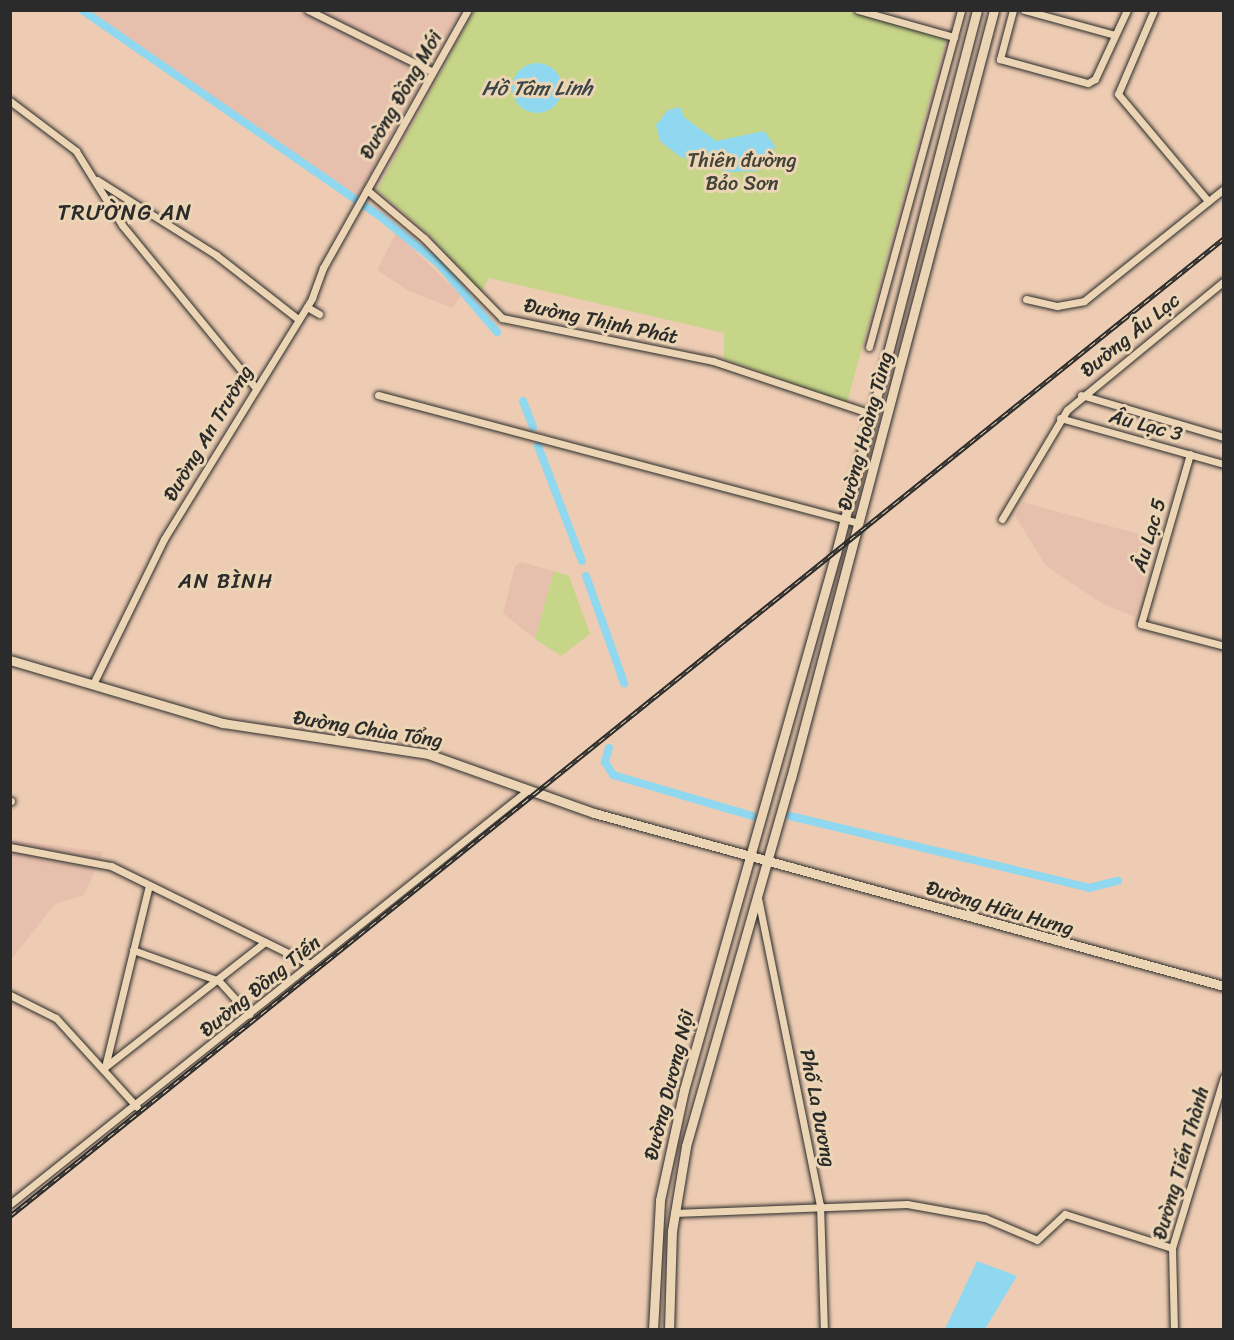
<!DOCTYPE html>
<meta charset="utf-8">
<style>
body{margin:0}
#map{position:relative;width:1234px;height:1340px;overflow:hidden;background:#edccb3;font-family:Sriracha,sans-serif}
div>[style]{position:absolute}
.built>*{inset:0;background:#e7c0ad}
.green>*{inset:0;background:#c7d589}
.water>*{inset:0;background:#8fd8f0}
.round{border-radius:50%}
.canal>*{height:8px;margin:-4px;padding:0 4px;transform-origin:4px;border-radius:4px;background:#8fd8f0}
.roads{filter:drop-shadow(0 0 2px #2b2b2b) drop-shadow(0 0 2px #2b2b2b)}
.minor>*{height:7px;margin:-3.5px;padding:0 3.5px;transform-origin:3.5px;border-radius:3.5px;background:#ebd5b4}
.major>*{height:9px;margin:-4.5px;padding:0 4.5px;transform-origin:4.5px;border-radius:4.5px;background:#ebd5b4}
.rail>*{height:4.5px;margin-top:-2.25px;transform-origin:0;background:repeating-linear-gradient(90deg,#ebd5b4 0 7px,#2b2b2b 0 14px);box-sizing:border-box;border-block:2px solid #2b2b2b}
span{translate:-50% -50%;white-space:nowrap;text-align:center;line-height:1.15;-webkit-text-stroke:6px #ebd5b4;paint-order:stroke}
.street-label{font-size:20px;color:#2b2b2b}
.park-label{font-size:20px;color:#424439}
.water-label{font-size:21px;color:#3a4549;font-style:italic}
.neighbourhood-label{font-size:21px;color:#2b2b2b;letter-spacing:1.5px}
.quarter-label{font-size:22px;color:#2b2b2b;letter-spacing:1.5px}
.frame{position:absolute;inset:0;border:12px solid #2b2b2b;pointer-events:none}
</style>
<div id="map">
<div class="built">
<div style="clip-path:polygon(89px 11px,460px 11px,357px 198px)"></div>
<div style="clip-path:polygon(396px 233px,461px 295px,453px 308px,409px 291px,377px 270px)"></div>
<div style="clip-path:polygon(1023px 502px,1156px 539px,1135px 617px,1103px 604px,1046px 566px,1015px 516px)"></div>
<div style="clip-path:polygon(521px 562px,554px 571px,535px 639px,503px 613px,515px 566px)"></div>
<div style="clip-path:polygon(11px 840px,103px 852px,84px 895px,55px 904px,11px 960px)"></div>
</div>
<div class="green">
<div style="clip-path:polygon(474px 11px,848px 11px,946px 38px,847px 403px,724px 359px,724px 333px,489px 278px,481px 292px,431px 236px,377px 190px)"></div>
<div style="clip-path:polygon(554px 571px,569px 576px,590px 634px,561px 656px,535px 639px)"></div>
</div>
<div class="water">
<div class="round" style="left:512px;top:63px;width:50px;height:50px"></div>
<div style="clip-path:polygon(680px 107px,684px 117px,716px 141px,764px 131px,775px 146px,772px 161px,756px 171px,729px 172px,679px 156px,660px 141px,656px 125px,668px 110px)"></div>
<div style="clip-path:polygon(977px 1261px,1017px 1276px,985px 1329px,945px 1329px)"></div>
</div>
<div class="canal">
<div style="left:82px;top:10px;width:365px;rotate:34.7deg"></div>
<div style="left:382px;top:218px;width:72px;rotate:38.8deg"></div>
<div style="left:438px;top:263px;width:91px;rotate:49.5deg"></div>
<div style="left:523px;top:401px;width:28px;rotate:69deg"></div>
<div style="left:538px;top:446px;width:123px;rotate:69.1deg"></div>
<div style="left:586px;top:576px;width:114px;rotate:70.4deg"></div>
<div style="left:609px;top:748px;width:15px;rotate:106deg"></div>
<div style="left:605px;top:762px;width:15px;rotate:58deg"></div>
<div style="left:613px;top:775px;width:145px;rotate:16.4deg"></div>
<div style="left:790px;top:816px;width:308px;rotate:13.5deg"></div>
<div style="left:1089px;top:888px;width:30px;rotate:-14deg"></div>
</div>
<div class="roads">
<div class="minor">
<div style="left:308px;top:10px;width:137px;rotate:26.4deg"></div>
<div style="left:858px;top:10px;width:100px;rotate:15.7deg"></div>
<div style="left:1013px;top:10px;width:51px;rotate:104.9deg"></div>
<div style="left:1000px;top:59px;width:91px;rotate:15.3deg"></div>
<div style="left:1088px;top:83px;width:8px;rotate:-30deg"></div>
<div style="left:1095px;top:79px;width:76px;rotate:-65.1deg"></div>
<div style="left:1024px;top:10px;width:94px;rotate:15.4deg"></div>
<div style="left:1154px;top:10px;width:91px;rotate:113.2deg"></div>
<div style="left:1118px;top:94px;width:140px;rotate:49.9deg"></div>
<div style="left:10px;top:101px;width:83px;rotate:37.1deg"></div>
<div style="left:76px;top:151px;width:87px;rotate:58.1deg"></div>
<div style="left:122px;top:225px;width:210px;rotate:50.6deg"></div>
<div style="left:97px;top:180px;width:141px;rotate:32.2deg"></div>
<div style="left:216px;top:255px;width:104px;rotate:38deg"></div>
<div style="left:367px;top:190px;width:75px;rotate:40.1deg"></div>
<div style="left:424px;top:238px;width:112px;rotate:45.7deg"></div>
<div style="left:502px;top:318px;width:215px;rotate:11.5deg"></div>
<div style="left:713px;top:361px;width:167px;rotate:18.5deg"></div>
<div style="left:1026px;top:299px;width:32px;rotate:13deg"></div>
<div style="left:1057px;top:306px;width:27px;rotate:-10deg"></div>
<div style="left:1084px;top:301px;width:179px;rotate:-38.7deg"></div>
<div style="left:307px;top:307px;width:14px;rotate:30deg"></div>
<div style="left:869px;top:347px;width:349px;rotate:-74.7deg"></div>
<div style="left:378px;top:395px;width:497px;rotate:14.9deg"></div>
<div style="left:1081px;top:395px;width:149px;rotate:16.4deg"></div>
<div style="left:1060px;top:418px;width:170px;rotate:15.7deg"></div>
<div style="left:1190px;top:454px;width:177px;rotate:106.1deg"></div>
<div style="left:1141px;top:624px;width:86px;rotate:14.8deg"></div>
<div style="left:1002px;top:519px;width:127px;rotate:-59.2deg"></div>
<div style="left:1067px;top:410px;width:203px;rotate:-39.4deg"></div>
<div style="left:93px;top:684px;width:161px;rotate:-63.9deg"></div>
<div style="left:164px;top:539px;width:283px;rotate:-58.4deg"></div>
<div style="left:312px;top:298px;width:32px;rotate:-70deg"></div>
<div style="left:323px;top:268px;width:296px;rotate:-60.7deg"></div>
<div style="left:10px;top:801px;width:1px"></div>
<div style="left:10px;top:847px;width:103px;rotate:10.7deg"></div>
<div style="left:111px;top:866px;width:222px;rotate:26.2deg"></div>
<div style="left:758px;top:898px;width:313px;rotate:78.6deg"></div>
<div style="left:820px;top:1205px;width:125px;rotate:88.2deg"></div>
<div style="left:133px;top:950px;width:91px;rotate:19.8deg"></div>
<div style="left:219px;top:981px;width:45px;rotate:47.7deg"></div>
<div style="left:10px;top:995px;width:51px;rotate:26.6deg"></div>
<div style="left:56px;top:1018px;width:120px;rotate:47.7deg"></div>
<div style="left:105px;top:1067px;width:203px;rotate:-38deg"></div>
<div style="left:105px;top:1067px;width:187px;rotate:-76.4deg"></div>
<div style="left:10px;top:1204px;width:663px;rotate:-38.63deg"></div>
<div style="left:674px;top:1213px;width:233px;rotate:-2.2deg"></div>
<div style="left:907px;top:1204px;width:79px;rotate:10.2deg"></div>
<div style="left:985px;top:1218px;width:56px;rotate:22.9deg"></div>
<div style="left:1037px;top:1240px;width:38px;rotate:-43deg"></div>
<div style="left:1065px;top:1214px;width:112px;rotate:17.6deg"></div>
<div style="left:1174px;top:1330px;width:82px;rotate:-91.4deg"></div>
<div style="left:1172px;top:1248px;width:179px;rotate:-73.1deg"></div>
</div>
<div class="major">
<div style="left:10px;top:660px;width:222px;rotate:16.5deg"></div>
<div style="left:223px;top:723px;width:207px;rotate:8.6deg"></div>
<div style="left:428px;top:754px;width:176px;rotate:19.6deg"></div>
<div style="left:594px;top:813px;width:653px;rotate:15.36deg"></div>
<div style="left:653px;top:1330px;width:130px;rotate:-86.9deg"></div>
<div style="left:660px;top:1200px;width:113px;rotate:-77.7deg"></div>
<div style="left:684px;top:1090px;width:558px;rotate:-74.2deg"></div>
<div style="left:836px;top:553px;width:561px;rotate:-75.44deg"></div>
<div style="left:669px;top:1330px;width:99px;rotate:-88.3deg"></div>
<div style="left:672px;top:1231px;width:86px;rotate:-80.6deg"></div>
<div style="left:686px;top:1146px;width:383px;rotate:-74.1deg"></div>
<div style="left:791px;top:778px;width:794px;rotate:-75.19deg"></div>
</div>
</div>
<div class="rail">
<div style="left:10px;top:1216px;width:1559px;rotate:-38.85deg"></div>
</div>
<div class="street-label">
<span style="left:401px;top:95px;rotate:-60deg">Đường Đồng Mới</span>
<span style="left:601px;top:321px;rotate:12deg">Đường Thịnh Phát</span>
<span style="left:1130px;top:335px;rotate:-39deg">Đường Âu Lạc</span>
<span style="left:1146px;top:425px;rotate:15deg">Âu Lạc 3</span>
<span style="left:865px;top:431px;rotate:-75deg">Đường Hoàng Tùng</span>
<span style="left:208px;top:433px;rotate:-59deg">Đường An Trường</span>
<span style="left:1149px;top:535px;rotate:-74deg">Âu Lạc 5</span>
<span style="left:368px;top:729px;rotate:9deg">Đường Chùa Tổng</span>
<span style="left:1000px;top:908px;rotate:16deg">Đường Hữu Hưng</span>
<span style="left:260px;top:986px;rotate:-39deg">Đường Đồng Tiến</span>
<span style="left:669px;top:1085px;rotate:-76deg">Đường Dương Nội</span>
<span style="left:818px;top:1108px;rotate:79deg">Phố La Dương</span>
<span style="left:1181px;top:1163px;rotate:-74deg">Đường Tiến Thành</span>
</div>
<div class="park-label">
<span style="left:742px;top:172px">Thiên đường<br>Bảo Sơn</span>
</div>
<div class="water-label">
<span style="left:537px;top:88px">Hồ Tâm Linh</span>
</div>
<div class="neighbourhood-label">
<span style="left:226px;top:581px">AN BÌNH</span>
</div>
<div class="quarter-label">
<span style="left:125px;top:213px">TRƯỜNG AN</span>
</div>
<div class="frame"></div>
</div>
